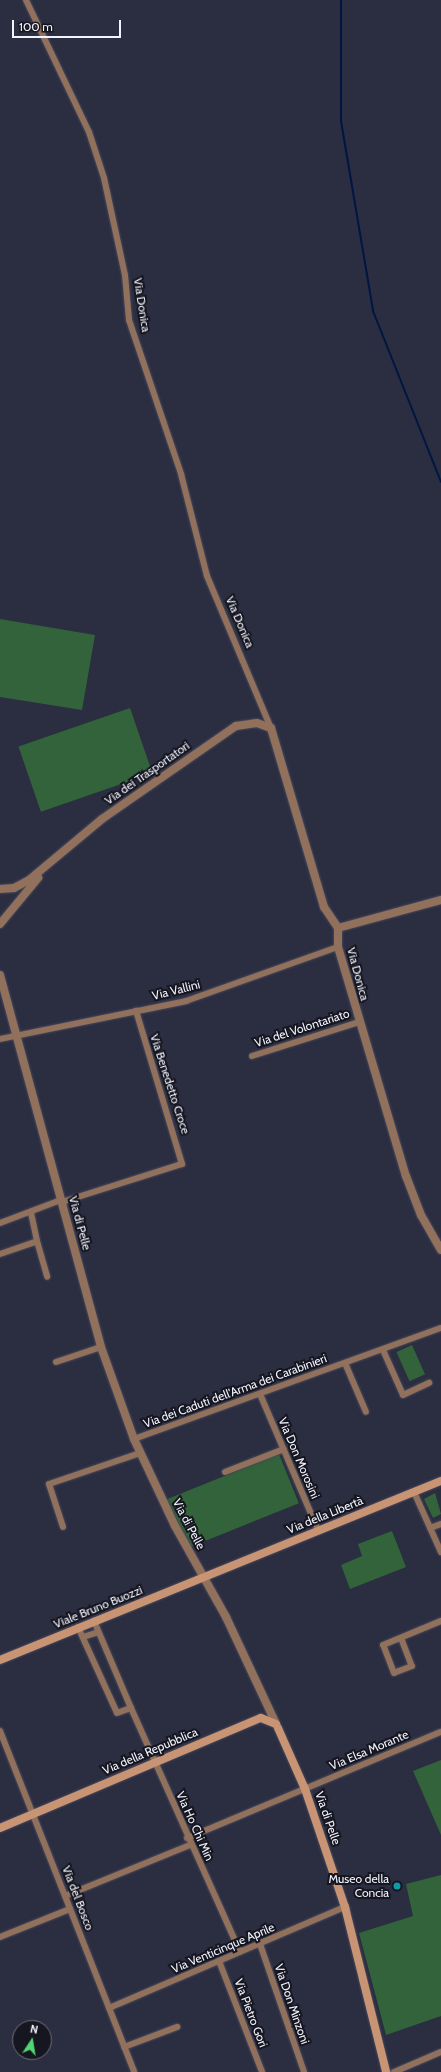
<!DOCTYPE html>
<meta charset="utf-8">
<style>
body{margin:0}
#map{position:relative;width:441px;height:2072px;overflow:hidden;background:#2b2d41;font-family:Cabin,sans-serif}
div>[style]{position:absolute}
.green>*{inset:0;background:#32633a;transform-origin:0 0}
.stream>*{height:2px;margin:-1px;padding:0 1px;transform-origin:1px;border-radius:1px;background:#001642}
.roads{filter:drop-shadow(0 0 1px #47495b) drop-shadow(0 0 1px #47495b)}
.minor>*{height:6px;margin:-3px;padding:0 3px;transform-origin:3px;border-radius:3px;background:#91705c}
.tertiary>*{height:8px;margin:-4px;padding:0 4px;transform-origin:4px;border-radius:4px;background:#91705c}
.secondary>*{height:8px;margin:-4px;padding:0 4px;transform-origin:4px;border-radius:4px;background:#c89474}
.dots>*{width:11px;height:11px;translate:-50% -50%;box-sizing:border-box;border:2px solid #15161f;border-radius:50%}
span{translate:-50% -50%;white-space:nowrap;text-align:center;line-height:1.15;-webkit-text-stroke:4px #15161f;paint-order:stroke}
.street-label{font-size:12px;color:#f1f3fe}
.poi-label{font-size:12px;color:#f1f3fe}
.right{translate:-100% -50%;text-align:right}
.north{position:absolute;left:12px;top:2020px;width:40px;height:40px;box-sizing:border-box;background:#15161f;border:1px solid #6d6e78;border-radius:50%;rotate:12deg;font-size:11px;font-weight:700;line-height:16px;text-align:center;color:#f1f3fe}
.north::after{content:'';display:block;margin:auto;width:14px;height:18px;background:#52d673;clip-path:polygon(50% 0,100% 100%,50% 72%,0 100%)}
.scale{position:absolute;left:12px;top:20px;width:109px;height:18px;box-sizing:border-box;border:2px solid #f1f3fe;border-top:0;padding-left:5px;font-size:12px;line-height:14px;white-space:nowrap;color:#f1f3fe;-webkit-text-stroke:3px #15161f;paint-order:stroke}
</style>
<div id="map">
<div class="green">
<div style="clip-path:polygon(0 619px,95px 635px,82px 710px,0 697px)"></div>
<div style="left:130px;top:708px;width:69px;height:118px;rotate:71deg"></div>
<div style="left:412px;top:1345px;width:32px;height:17px;rotate:66deg"></div>
<div style="left:279px;top:1454px;width:53px;height:121px;rotate:68deg"></div>
<div style="clip-path:polygon(435px 1493px,441px 1514px,433px 1518px,424px 1499px)"></div>
<div style="clip-path:polygon(392px 1531px,406px 1567px,350px 1589px,341px 1565px,362px 1556px,358px 1544px)"></div>
<div style="clip-path:polygon(441px 1760px,441px 1835px,413px 1771px)"></div>
<div style="clip-path:polygon(441px 1875px,441px 2016px,386px 2035px,359px 1933px,413px 1916px,406px 1884px)"></div>
</div>
<div class="stream">
<div style="left:341px;top:0;width:121px;rotate:90deg"></div>
<div style="left:341px;top:121px;width:193px;rotate:80.4deg"></div>
<div style="left:373px;top:311px;width:184px;rotate:68.3deg"></div>
</div>
<div class="roads">
<div class="minor">
<div style="left:26px;top:0;width:146px;rotate:64.5deg"></div>
<div style="left:89px;top:132px;width:48px;rotate:71.9deg"></div>
<div style="left:104px;top:178px;width:99px;rotate:77.8deg"></div>
<div style="left:125px;top:275px;width:45px;rotate:84.9deg"></div>
<div style="left:129px;top:320px;width:163px;rotate:71.3deg"></div>
<div style="left:181px;top:474px;width:105px;rotate:75.7deg"></div>
<div style="left:207px;top:576px;width:165px;rotate:67.2deg"></div>
<div style="left:0;top:1039px;width:190px;rotate:-11.5deg"></div>
<div style="left:186px;top:1001px;width:161px;rotate:-19.6deg"></div>
<div style="left:252px;top:1056px;width:112px;rotate:-17.6deg"></div>
<div style="left:62px;top:1202px;width:126px;rotate:-17.6deg"></div>
<div style="left:182px;top:1164px;width:160px;rotate:-106.7deg"></div>
<div style="left:0;top:1223px;width:65px;rotate:-20.7deg"></div>
<div style="left:37px;top:1241px;width:37px;rotate:74deg"></div>
<div style="left:0;top:1254px;width:39px;rotate:-19deg"></div>
<div style="left:37px;top:1241px;width:30px;rotate:-102deg"></div>
<div style="left:383px;top:1350px;width:49px;rotate:66deg"></div>
<div style="left:403px;top:1395px;width:29px;rotate:-25deg"></div>
<div style="left:56px;top:1362px;width:47px;rotate:-18.4deg"></div>
<div style="left:345px;top:1363px;width:53px;rotate:66.8deg"></div>
<div style="left:260px;top:1394px;width:148px;rotate:66.9deg"></div>
<div style="left:134px;top:1439px;width:326px;rotate:-19.9deg"></div>
<div style="left:225px;top:1472px;width:63px;rotate:-21.3deg"></div>
<div style="left:414px;top:1492px;width:66px;rotate:65.8deg"></div>
<div style="left:63px;top:1527px;width:45px;rotate:-108deg"></div>
<div style="left:49px;top:1484px;width:96px;rotate:-18.8deg"></div>
<div style="left:430px;top:1528px;width:12px;rotate:-20deg"></div>
<div style="left:78px;top:1627px;width:94px;rotate:65.6deg"></div>
<div style="left:117px;top:1713px;width:15px;rotate:-20deg"></div>
<div style="left:131px;top:1708px;width:95px;rotate:-113deg"></div>
<div style="left:83px;top:1637px;width:16px;rotate:-18deg"></div>
<div style="left:401px;top:1638px;width:30px;rotate:69deg"></div>
<div style="left:412px;top:1666px;width:19px;rotate:159deg"></div>
<div style="left:394px;top:1673px;width:30px;rotate:-111deg"></div>
<div style="left:383px;top:1645px;width:63px;rotate:-22.5deg"></div>
<div style="left:131px;top:1708px;width:267px;rotate:65.9deg"></div>
<div style="left:0;top:1731px;width:366px;rotate:68.5deg"></div>
<div style="left:187px;top:1838px;width:275px;rotate:-22.7deg"></div>
<div style="left:65px;top:1896px;width:135px;rotate:-22.2deg"></div>
<div style="left:0;top:1937px;width:75px;rotate:-21.8deg"></div>
<div style="left:260px;top:1944px;width:135px;rotate:71deg"></div>
<div style="left:219px;top:1961px;width:119px;rotate:68.8deg"></div>
<div style="left:109px;top:2008px;width:257px;rotate:-23.2deg"></div>
<div style="left:124px;top:2047px;width:57px;rotate:-20.7deg"></div>
<div style="left:394px;top:2072px;width:51px;rotate:-23.1deg"></div>
</div>
<div class="tertiary">
<div style="left:0;top:889px;width:14px;rotate:-4deg"></div>
<div style="left:14px;top:888px;width:17px;rotate:-28deg"></div>
<div style="left:29px;top:880px;width:95px;rotate:-39.9deg"></div>
<div style="left:102px;top:819px;width:163px;rotate:-34.8deg"></div>
<div style="left:236px;top:726px;width:21px;rotate:-8deg"></div>
<div style="left:257px;top:723px;width:15px;rotate:20deg"></div>
<div style="left:271px;top:728px;width:187px;rotate:73.5deg"></div>
<div style="left:324px;top:907px;width:25px;rotate:56deg"></div>
<div style="left:338px;top:928px;width:19px;rotate:90deg"></div>
<div style="left:338px;top:947px;width:239px;rotate:73.5deg"></div>
<div style="left:406px;top:1176px;width:42px;rotate:69deg"></div>
<div style="left:421px;top:1215px;width:40px;rotate:60.3deg"></div>
<div style="left:0;top:924px;width:60px;rotate:-50.4deg"></div>
<div style="left:338px;top:928px;width:107px;rotate:-15.2deg"></div>
<div style="left:0;top:975px;width:385px;rotate:74.8deg"></div>
<div style="left:101px;top:1347px;width:98px;rotate:70.3deg"></div>
<div style="left:134px;top:1439px;width:96px;rotate:64.8deg"></div>
<div style="left:175px;top:1526px;width:104px;rotate:60.7deg"></div>
<div style="left:226px;top:1617px;width:123px;rotate:64.9deg"></div>
</div>
<div class="secondary">
<div style="left:0;top:1660px;width:476px;rotate:-22.1deg"></div>
<div style="left:278px;top:1728px;width:67px;rotate:66.1deg"></div>
<div style="left:305px;top:1789px;width:125px;rotate:71.3deg"></div>
<div style="left:345px;top:1907px;width:170px;rotate:76deg"></div>
<div style="left:0;top:1828px;width:283px;rotate:-22.9deg"></div>
<div style="left:261px;top:1718px;width:16px;rotate:22deg"></div>
</div>
</div>
<div class="dots">
<div style="left:397px;top:1886px;background:#0f9aa8"></div>
</div>
<div class="street-label">
<span style="left:142px;top:305px;rotate:81deg">Via Donica</span>
<span style="left:240px;top:622px;rotate:67deg">Via Donica</span>
<span style="left:147px;top:773px;rotate:-35deg">Via dei Trasportatori</span>
<span style="left:358px;top:974px;rotate:75deg">Via Donica</span>
<span style="left:176px;top:990px;rotate:-14deg">Via Vallini</span>
<span style="left:302px;top:1028px;rotate:-18deg">Via del Volontariato</span>
<span style="left:170px;top:1084px;rotate:72deg">Via Benedetto Croce</span>
<span style="left:80px;top:1223px;rotate:75deg">Via di Pelle</span>
<span style="left:235px;top:1391px;rotate:-20deg">Via dei Caduti dell'Arma dei Carabinieri</span>
<span style="left:299px;top:1458px;rotate:67deg">Via Don Morosini</span>
<span style="left:325px;top:1515px;rotate:-22deg">Via della Libertà</span>
<span style="left:189px;top:1524px;rotate:62deg">Via di Pelle</span>
<span style="left:98px;top:1607px;rotate:-22deg">Viale Bruno Buozzi</span>
<span style="left:369px;top:1750px;rotate:-23deg">Via Elsa Morante</span>
<span style="left:150px;top:1751px;rotate:-23deg">Via della Repubblica</span>
<span style="left:328px;top:1818px;rotate:71deg">Via di Pelle</span>
<span style="left:195px;top:1826px;rotate:66deg">Via Ho Chi Min</span>
<span style="left:78px;top:1898px;rotate:69deg">Via del Bosco</span>
<span style="left:223px;top:1948px;rotate:-23deg">Via Venticinque Aprile</span>
<span style="left:292px;top:2004px;rotate:71deg">Via Don Minzoni</span>
<span style="left:251px;top:2013px;rotate:69deg">Via Pietro Gori</span>
</div>
<div class="poi-label">
<span class="right" style="left:389px;top:1886px">Museo della<br>Concia</span>
</div>
<div class="north">N</div>
<div class="scale">100 m</div>
</div>
